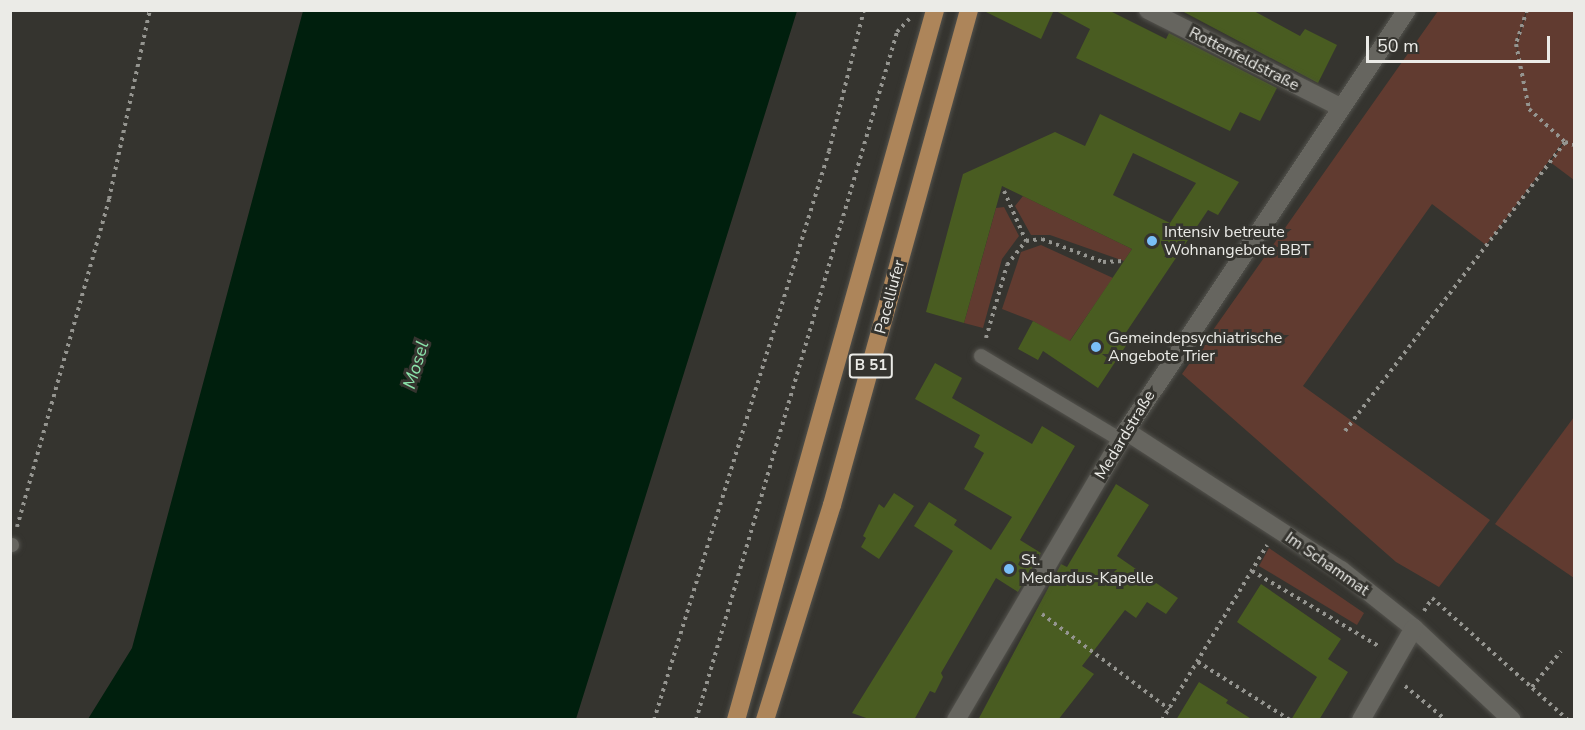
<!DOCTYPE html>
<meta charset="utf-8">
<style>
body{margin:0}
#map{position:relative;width:1585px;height:730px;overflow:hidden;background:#35342f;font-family:"Nunito Sans",sans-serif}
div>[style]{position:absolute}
.green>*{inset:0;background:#613b30}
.water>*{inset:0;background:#001f0d}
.building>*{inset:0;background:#495c21}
.path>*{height:4px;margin-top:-2px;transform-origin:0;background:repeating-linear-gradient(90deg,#959590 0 3px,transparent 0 7.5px)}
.roads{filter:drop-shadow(0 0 2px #53524d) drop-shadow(0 0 2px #53524d)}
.lane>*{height:14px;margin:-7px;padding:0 7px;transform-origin:7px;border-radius:7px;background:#66655f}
.street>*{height:18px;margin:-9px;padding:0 9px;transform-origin:9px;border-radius:9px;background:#66655f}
.primary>*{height:18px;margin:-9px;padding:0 9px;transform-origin:9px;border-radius:9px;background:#ad855a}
.dots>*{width:16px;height:16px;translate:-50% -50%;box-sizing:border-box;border:3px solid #35342f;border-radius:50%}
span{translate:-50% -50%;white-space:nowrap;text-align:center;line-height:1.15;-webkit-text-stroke:6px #35342f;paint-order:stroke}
.shield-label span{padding:2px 4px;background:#35342f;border:2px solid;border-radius:4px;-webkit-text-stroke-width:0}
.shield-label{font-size:15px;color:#ebebe7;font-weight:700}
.street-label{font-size:16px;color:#ebebe7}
.poi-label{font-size:16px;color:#ebebe7}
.left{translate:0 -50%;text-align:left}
.water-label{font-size:18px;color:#8ce5ac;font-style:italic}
.frame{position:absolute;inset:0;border:12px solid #ebebe7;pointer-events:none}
.scale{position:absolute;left:1366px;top:36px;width:184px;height:27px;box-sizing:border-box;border:3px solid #ebebe7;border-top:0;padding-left:8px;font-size:18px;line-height:21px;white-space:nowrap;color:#ebebe7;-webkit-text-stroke:4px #35342f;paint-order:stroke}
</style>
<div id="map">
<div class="green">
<div style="clip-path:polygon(1438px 11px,1526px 11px,1516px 44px,1519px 63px,1517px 44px,1527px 11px,1574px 11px,1574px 180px,1550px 162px,1565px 142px,1564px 141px,1486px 245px,1432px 204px,1303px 386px,1490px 520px,1439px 587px,1396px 562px,1182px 374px)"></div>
<div style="clip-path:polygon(1023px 196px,1132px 249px,1124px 261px,1050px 235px,1031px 235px,1015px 206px)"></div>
<div style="clip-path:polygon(1004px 207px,1019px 236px,1002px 259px,983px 328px,964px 323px,996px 208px)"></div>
<div style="clip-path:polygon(1041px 245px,1113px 278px,1069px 342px,1033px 321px,1002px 309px,1021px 252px)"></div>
<div style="clip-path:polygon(1574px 417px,1574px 578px,1495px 524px)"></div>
<div style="clip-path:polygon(1269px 548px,1364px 613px,1357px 625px,1259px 566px)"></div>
</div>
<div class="water">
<div style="clip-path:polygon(303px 11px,797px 11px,576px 719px,88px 719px,132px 648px)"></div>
</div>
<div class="building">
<div style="clip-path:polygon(982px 10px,1054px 10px,1041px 39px)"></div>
<div style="clip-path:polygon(1054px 10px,1108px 10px,1166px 39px,1169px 33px,1277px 88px,1260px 121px,1240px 112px,1230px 131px,1076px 58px,1090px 29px)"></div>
<div style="clip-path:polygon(1180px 10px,1252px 10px,1300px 36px,1305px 29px,1337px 45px,1318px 83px)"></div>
<div style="clip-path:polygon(evenodd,1100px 114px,1239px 182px,1218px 215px,1208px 210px,1123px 337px,1129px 341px,1098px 388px,1043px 351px,1038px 360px,1018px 349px,1033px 321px,1070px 341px,1132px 249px,1002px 186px,964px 323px,926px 312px,963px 174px,1055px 132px,1085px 146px,1100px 114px,1133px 153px,1196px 183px,1170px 223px,1113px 195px,1133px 153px)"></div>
<div style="clip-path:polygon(935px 363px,962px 378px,952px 398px,1032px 444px,1042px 426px,1075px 446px,1020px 540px,1041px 553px,1018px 592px,996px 578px,941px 673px,943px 677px,935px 693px,930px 691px,914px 720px,872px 720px,852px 713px,953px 551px,914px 526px,929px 502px,957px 520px,954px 525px,991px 550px,1012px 517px,964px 489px,984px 453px,974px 447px,980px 435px,915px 399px)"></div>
<div style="clip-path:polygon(1116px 484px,1149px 505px,1117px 556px,1178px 598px,1166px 614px,1147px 602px,1136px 618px,1125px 610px,1082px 666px,1094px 674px,1058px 720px,978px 720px,1061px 564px,1067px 567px)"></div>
<div style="clip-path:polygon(894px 493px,914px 506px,879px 559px,861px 547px,866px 538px,863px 536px,879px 504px,884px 508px)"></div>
<div style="clip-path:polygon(1261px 584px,1341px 639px,1328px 659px,1348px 672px,1319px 720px,1291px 720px,1317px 677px,1237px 622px)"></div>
<div style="clip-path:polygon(1199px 682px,1228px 700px,1226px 703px,1253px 720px,1176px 720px)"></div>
</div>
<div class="path">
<div style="left:1527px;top:10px;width:36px;rotate:108deg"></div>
<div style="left:1516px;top:44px;width:66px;rotate:78.7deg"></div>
<div style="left:1529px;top:109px;width:49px;rotate:42.5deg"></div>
<div style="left:1565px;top:142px;width:9px;rotate:18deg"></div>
<div style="left:1004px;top:191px;width:55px;rotate:66.3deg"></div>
<div style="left:986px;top:338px;width:76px;rotate:-74deg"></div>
<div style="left:1007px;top:265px;width:31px;rotate:-52deg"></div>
<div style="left:1026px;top:241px;width:16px;rotate:-7deg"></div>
<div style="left:1042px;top:239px;width:65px;rotate:20.7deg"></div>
<div style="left:1103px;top:262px;width:21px;rotate:-3deg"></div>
<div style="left:1345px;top:431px;width:363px;rotate:-52.7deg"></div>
<div style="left:17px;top:527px;width:341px;rotate:-74.3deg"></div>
<div style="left:109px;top:199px;width:193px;rotate:-77.8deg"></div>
<div style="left:1252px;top:571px;width:149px;rotate:30.7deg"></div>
<div style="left:1424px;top:611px;width:15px;rotate:-58deg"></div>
<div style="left:1432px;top:598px;width:183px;rotate:41.9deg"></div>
<div style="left:1042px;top:614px;width:159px;rotate:36.8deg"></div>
<div style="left:1198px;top:662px;width:109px;rotate:32.2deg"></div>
<div style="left:1405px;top:686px;width:53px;rotate:39.7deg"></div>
<div style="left:1532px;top:687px;width:46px;rotate:-51.1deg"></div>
<div style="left:654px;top:720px;width:595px;rotate:-72.9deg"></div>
<div style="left:829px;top:151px;width:145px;rotate:-76.1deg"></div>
<div style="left:696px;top:720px;width:717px;rotate:-73.71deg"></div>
<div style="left:897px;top:32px;width:19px;rotate:-47deg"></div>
<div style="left:1162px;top:720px;width:204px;rotate:-59deg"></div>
</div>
<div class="roads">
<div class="lane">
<div style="left:981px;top:356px;width:163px;rotate:31deg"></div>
<div style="left:10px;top:545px;width:2px"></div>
</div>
<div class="street">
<div style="left:1148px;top:10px;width:215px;rotate:26.8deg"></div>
<div style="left:1126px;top:431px;width:256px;rotate:32.9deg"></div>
<div style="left:1341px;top:570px;width:93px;rotate:38.5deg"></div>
<div style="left:1414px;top:628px;width:134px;rotate:43.2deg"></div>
<div style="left:956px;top:720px;width:335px;rotate:-59.5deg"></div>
<div style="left:1126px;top:431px;width:506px;rotate:-56.28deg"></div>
<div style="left:1361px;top:720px;width:106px;rotate:-60.1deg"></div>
</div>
<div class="primary">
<div style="left:736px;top:720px;width:737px;rotate:-74.34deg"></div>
<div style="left:765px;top:720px;width:225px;rotate:-72.7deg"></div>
<div style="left:832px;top:505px;width:514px;rotate:-74.53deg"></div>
</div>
</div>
<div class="dots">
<div style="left:1152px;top:241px;background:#79bff8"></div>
<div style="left:1096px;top:347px;background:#79bff8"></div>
<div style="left:1009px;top:569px;background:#79bff8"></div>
</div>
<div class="shield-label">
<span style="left:871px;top:366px">B 51</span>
</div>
<div class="street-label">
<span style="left:1244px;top:59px;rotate:27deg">Rottenfeldstraße</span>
<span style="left:890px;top:297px;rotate:-75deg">Pacelliufer</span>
<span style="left:1125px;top:435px;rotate:-59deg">Medardstraße</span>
<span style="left:1327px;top:564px;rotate:35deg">Im Schammat</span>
</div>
<div class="poi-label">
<span class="left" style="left:1164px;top:241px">Intensiv betreute<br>Wohnangebote BBT</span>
<span class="left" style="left:1108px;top:347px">Gemeindepsychiatrische<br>Angebote Trier</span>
<span class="left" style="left:1021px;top:569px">St.<br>Medardus-Kapelle</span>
</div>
<div class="water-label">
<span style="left:416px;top:365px;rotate:-73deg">Mosel</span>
</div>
<div class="frame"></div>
<div class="scale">50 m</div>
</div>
